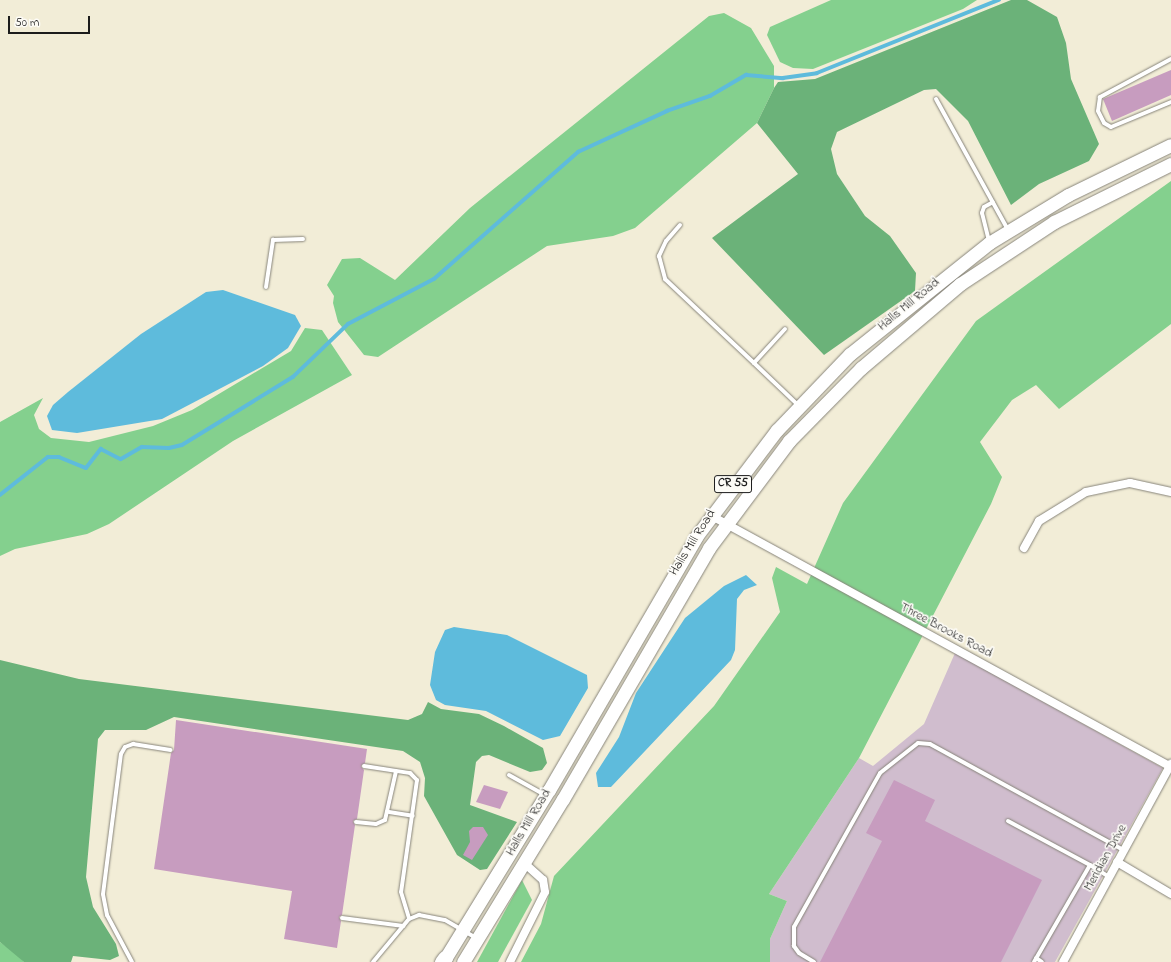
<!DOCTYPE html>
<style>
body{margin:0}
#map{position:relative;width:1171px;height:962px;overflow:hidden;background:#f2edd7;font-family:"Indie Flower",sans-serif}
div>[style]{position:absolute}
.industrial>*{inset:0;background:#d0bdce}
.green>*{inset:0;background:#84d08e}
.forest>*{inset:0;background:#6bb279}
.water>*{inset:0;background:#5ebbdc}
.stream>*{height:3.5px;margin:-1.75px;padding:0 1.75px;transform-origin:1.75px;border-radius:1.75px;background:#5ebbdc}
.building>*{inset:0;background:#c79cbf}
.roads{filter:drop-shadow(0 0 1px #87847a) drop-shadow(0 0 1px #87847a)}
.service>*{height:4px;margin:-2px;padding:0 2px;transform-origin:2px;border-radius:2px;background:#fff}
.minor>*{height:8px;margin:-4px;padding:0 4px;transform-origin:4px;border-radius:4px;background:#fff}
.primary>*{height:13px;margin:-6.5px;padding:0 6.5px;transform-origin:6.5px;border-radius:6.5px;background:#fff}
.motorway>*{height:15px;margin:-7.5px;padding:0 7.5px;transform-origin:7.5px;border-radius:7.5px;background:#fff}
span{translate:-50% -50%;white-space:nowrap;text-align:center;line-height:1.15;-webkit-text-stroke:3.5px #fdfcf7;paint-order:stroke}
.shield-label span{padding:1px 3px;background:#fdfcf7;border:1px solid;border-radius:3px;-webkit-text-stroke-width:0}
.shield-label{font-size:12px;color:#1c1c1c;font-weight:700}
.street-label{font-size:13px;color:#1c1c1c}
.scale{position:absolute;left:8px;top:16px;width:82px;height:18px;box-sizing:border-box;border:2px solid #1c1c1c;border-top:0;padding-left:5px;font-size:12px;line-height:14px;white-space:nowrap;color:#1c1c1c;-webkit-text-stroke:3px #fdfcf7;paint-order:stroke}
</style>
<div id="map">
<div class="industrial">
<div style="clip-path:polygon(955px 653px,1163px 768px,1055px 962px,770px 962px,770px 939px,787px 901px,769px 894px,859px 758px,873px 766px,924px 724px)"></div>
</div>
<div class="green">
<div style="clip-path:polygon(831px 0,977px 0,963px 9px,813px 69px,793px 68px,780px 62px,767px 35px,770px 27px)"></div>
<div style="clip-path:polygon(724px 13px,751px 28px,774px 66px,774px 88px,757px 123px,635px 228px,613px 236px,547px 246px,378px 357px,364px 355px,338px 322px,333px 303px,334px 296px,327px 285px,342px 259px,360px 258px,395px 280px,470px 208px,709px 16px)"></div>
<div style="clip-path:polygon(1171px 181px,1171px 324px,1059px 409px,1036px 385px,1012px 400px,980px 442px,1002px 477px,991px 504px,859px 758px,769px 894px,787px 901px,770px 939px,770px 962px,521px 962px,541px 924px,554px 876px,714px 706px,780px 612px,772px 578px,776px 567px,807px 584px,843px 503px,976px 321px)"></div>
<div style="clip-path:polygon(305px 328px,322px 330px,352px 375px,233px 441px,109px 524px,87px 534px,15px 549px,0 556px,0 422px,43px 398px,34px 415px,39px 429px,51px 438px,89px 442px,153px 426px,192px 410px,291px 351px)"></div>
<div style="clip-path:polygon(522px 880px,532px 900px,498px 962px,477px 962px)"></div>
<div style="clip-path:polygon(0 942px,18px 955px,24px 962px,0 962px)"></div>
</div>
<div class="forest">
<div style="clip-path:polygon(1011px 0,1027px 0,1057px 17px,1066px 43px,1071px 79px,1099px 144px,1089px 161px,1039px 184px,1011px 205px,968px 121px,936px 89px,924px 90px,837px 132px,831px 149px,837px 174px,865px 216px,890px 236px,916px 273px,915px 291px,824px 355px,712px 238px,798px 174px,757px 123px,774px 88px,778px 82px,815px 79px)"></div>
<div style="clip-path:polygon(0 660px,79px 679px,408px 720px,422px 714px,428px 702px,441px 709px,479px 714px,504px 726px,543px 748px,547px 763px,542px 770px,530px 772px,489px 755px,482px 756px,476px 762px,470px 805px,517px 822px,487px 869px,480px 870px,457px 855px,424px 796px,425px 778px,420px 762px,403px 751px,174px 717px,146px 730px,105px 730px,98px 739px,86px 877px,93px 907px,116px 944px,119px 956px,110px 960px,73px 956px,71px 962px,24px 962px,0 942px)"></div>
</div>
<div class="water">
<div style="clip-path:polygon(223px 290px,295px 315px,301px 326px,288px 348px,263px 366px,162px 419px,77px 433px,52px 430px,47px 416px,53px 405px,68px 392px,141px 334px,206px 292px)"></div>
<div style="clip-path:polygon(746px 575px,757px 585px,744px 590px,737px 599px,735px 650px,731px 660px,611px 787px,598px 787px,596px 773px,619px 737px,636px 693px,685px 618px,724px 586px)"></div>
<div style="clip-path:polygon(454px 627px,507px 635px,587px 675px,588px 688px,560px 736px,543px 740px,486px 711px,445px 705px,436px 700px,430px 685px,435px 652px,445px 630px)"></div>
</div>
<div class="stream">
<div style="left:0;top:495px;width:61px;rotate:-38.4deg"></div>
<div style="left:48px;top:457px;width:11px"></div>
<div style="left:59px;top:457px;width:29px;rotate:22deg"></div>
<div style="left:86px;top:468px;width:24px;rotate:-52deg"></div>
<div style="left:101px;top:449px;width:22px;rotate:27deg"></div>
<div style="left:121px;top:459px;width:24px;rotate:-30deg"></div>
<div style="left:142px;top:447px;width:27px;rotate:2deg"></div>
<div style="left:169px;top:448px;width:13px;rotate:-13deg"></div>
<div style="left:182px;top:445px;width:130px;rotate:-31.5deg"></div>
<div style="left:293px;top:377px;width:76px;rotate:-43.9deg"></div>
<div style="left:348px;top:324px;width:97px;rotate:-27.6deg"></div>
<div style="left:434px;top:279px;width:192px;rotate:-41.4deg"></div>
<div style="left:578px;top:152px;width:98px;rotate:-24.7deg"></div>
<div style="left:667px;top:111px;width:46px;rotate:-19.2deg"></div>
<div style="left:710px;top:96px;width:42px;rotate:-30.3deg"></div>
<div style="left:746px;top:75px;width:37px;rotate:5deg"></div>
<div style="left:783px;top:78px;width:34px;rotate:-8deg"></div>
<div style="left:817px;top:73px;width:196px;rotate:-21.9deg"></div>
</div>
<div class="building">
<div style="clip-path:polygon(1171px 70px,1171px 95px,1112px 121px,1103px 99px)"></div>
<div style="clip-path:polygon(176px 720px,367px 749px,365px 763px,361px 766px,364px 770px,357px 819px,353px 821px,355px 825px,342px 915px,339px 917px,341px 921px,337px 948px,284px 939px,292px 891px,154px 869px,171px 753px,174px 750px)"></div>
<div style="clip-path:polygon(894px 780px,935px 800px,925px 821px,1042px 880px,1001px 962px,820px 962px,882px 841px,866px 833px)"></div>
<div style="clip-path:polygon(484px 785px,508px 792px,500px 809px,476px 802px)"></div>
<div style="clip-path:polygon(473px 827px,483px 827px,488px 835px,472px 860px,463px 855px,470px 842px,469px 831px)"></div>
</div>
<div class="roads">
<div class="service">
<div style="left:1171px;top:59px;width:81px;rotate:151.8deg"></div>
<div style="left:1100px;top:97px;width:14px;rotate:98deg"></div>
<div style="left:1098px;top:111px;width:13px;rotate:63deg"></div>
<div style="left:1104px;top:123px;width:8px;rotate:30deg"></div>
<div style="left:1111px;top:127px;width:65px;rotate:-22.6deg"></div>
<div style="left:936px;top:99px;width:149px;rotate:61.2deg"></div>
<div style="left:680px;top:225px;width:21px;rotate:131deg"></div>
<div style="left:666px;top:241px;width:17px;rotate:115deg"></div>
<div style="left:659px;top:256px;width:24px;rotate:75deg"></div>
<div style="left:665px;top:279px;width:122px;rotate:43.3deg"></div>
<div style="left:989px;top:241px;width:29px;rotate:-104deg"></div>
<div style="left:982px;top:213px;width:6px;rotate:-72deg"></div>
<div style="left:984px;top:207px;width:10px;rotate:-29deg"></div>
<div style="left:266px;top:287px;width:48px;rotate:-81.5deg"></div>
<div style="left:273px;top:240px;width:30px;rotate:-2deg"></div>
<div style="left:785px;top:329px;width:46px;rotate:132.4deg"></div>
<div style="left:754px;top:363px;width:61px;rotate:43.7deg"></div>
<div style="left:364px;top:766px;width:47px;rotate:8.7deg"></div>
<div style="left:410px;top:773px;width:10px;rotate:45deg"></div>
<div style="left:417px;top:780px;width:113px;rotate:98.1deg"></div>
<div style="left:401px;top:892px;width:28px;rotate:73deg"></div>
<div style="left:509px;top:775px;width:39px;rotate:29deg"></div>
<div style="left:389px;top:812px;width:24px;rotate:9deg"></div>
<div style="left:1008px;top:821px;width:93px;rotate:28.2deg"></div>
<div style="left:356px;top:822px;width:20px;rotate:6deg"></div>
<div style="left:376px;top:824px;width:10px;rotate:-24deg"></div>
<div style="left:385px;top:820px;width:50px;rotate:-77.3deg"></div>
<div style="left:342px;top:918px;width:62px;rotate:7.5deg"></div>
<div style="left:1036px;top:958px;width:7px;rotate:34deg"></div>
<div style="left:132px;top:962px;width:53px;rotate:-118deg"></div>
<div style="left:107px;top:915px;width:21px;rotate:-101deg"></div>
<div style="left:103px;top:894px;width:141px;rotate:-82.7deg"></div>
<div style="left:121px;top:754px;width:8px;rotate:-60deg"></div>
<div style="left:125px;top:747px;width:9px;rotate:-21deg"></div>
<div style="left:133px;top:744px;width:38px;rotate:9deg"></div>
<div style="left:373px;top:962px;width:56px;rotate:-50.1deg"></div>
<div style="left:409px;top:919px;width:11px;rotate:-22deg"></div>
<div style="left:419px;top:915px;width:26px;rotate:11deg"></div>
<div style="left:445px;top:920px;width:36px;rotate:30deg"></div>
<div style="left:814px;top:962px;width:17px;rotate:-149deg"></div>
<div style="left:799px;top:953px;width:9px;rotate:-126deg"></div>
<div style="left:794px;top:946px;width:19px;rotate:-90deg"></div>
<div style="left:794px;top:927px;width:176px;rotate:-60.8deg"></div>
<div style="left:880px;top:773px;width:48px;rotate:-38.3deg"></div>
<div style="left:918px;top:743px;width:12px;rotate:5deg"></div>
<div style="left:930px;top:744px;width:221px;rotate:28.7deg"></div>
<div style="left:1034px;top:962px;width:112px;rotate:-60deg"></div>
<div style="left:1090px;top:865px;width:22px;rotate:32deg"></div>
</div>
<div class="minor">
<div style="left:710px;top:515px;width:525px;rotate:28.66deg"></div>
<div style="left:1024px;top:548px;width:31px;rotate:-61deg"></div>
<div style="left:1039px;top:521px;width:55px;rotate:-31.7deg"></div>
<div style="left:1086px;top:492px;width:45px;rotate:-11.6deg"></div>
<div style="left:1130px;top:483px;width:42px;rotate:12.4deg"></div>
<div style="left:1117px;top:862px;width:63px;rotate:30.7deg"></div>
<div style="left:510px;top:962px;width:78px;rotate:-63.4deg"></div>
<div style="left:545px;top:892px;width:12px;rotate:-99deg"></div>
<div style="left:543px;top:880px;width:25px;rotate:-138deg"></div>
<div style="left:1063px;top:962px;width:226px;rotate:-61.4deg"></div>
</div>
<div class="primary">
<div style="left:443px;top:962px;width:202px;rotate:-58.4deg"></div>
<div style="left:549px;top:790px;width:293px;rotate:-59.8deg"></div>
<div style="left:696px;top:537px;width:134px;rotate:-52.9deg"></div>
<div style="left:777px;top:430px;width:105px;rotate:-46.2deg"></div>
<div style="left:850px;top:354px;width:178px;rotate:-38.6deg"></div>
<div style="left:989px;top:243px;width:92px;rotate:-31.3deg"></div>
<div style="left:1068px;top:195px;width:114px;rotate:-25.9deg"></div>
<div style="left:463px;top:962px;width:191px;rotate:-58.5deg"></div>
<div style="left:563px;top:799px;width:290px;rotate:-59.8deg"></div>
<div style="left:709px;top:548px;width:134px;rotate:-53.2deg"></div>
<div style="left:789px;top:441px;width:103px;rotate:-45.4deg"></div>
<div style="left:861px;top:368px;width:130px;rotate:-40.3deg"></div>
<div style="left:960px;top:284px;width:113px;rotate:-33.4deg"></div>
<div style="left:1054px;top:222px;width:131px;rotate:-26.4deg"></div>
</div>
<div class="motorway">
<div style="left:442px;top:962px;width:5px;rotate:-53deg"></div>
</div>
</div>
<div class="shield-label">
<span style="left:733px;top:484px">CR 55</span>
</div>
<div class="street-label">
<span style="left:909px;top:305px;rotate:-39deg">Halls Mill Road</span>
<span style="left:693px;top:543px;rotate:-58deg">Halls Mill Road</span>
<span style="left:946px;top:631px;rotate:28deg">Three Brooks Road</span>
<span style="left:529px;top:823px;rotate:-59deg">Halls Mill Road</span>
<span style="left:1106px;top:858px;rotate:-61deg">Meridian Drive</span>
</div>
<div class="scale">50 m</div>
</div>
